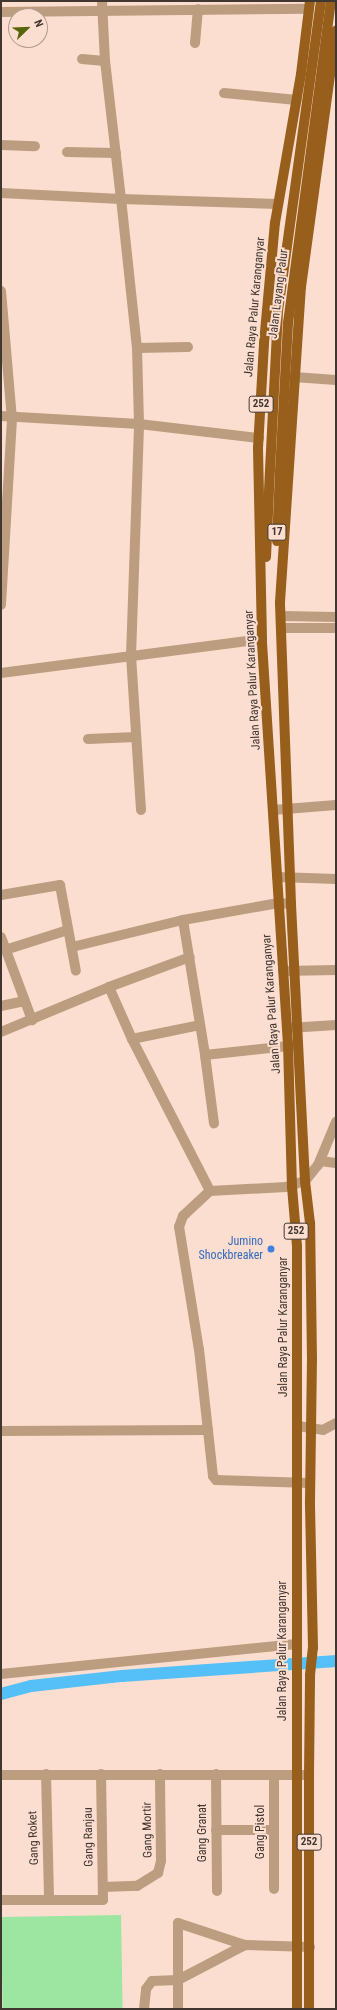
<!DOCTYPE html>
<style>
body{margin:0}
#map{position:relative;width:337px;height:2010px;overflow:hidden;background:#fbded0;font-family:"Roboto Condensed",sans-serif}
div>[style]{position:absolute}
.green>*{inset:0;background:#9ce6a1;transform-origin:0 0}
.canal>*{height:12px;margin:-6px;padding:0 6px;transform-origin:6px;border-radius:6px;background:#55c0f8}
.minor>*{height:10px;margin:-5px;padding:0 5px;transform-origin:5px;border-radius:5px;background:#bd9d7f}
.major>*{height:10px;margin:-5px;padding:0 5px;transform-origin:5px;border-radius:5px;background:#985f1c}
.major-bridge>*{height:10px;margin:-5px;padding:0 5px;transform-origin:5px;border-radius:5px;background:#985f1c}
.dots>*{width:11px;height:11px;translate:-50% -50%;box-sizing:border-box;border:2px solid #fbded0;border-radius:50%}
span{translate:-50% -50%;white-space:nowrap;text-align:center;line-height:1.15;-webkit-text-stroke:4px #fbded0;paint-order:stroke}
.shield-label span{padding:1px 3px;background:#fbded0;border:1px solid;border-radius:3px;-webkit-text-stroke-width:0}
.shield-label{font-size:11px;color:#413630;font-weight:700}
.street-label{font-size:12px;color:#413630}
.shop-label{font-size:12px;color:#366cbe}
.right{translate:-100% -50%;text-align:right}
.frame{position:absolute;inset:0;border:2px solid #413630;pointer-events:none}
.north{position:absolute;left:8px;top:8px;width:40px;height:40px;box-sizing:border-box;background:#fbded0;border:1px solid #b19b90;border-radius:50%;rotate:67deg;font-size:11px;font-weight:700;line-height:16px;text-align:center;color:#413630}
.north::after{content:'';display:block;margin:auto;width:14px;height:18px;background:#58650a;clip-path:polygon(50% 0,100% 100%,50% 72%,0 100%)}
</style>
<div id="map">
<div class="green">
<div style="left:121px;top:1915px;width:94px;height:120px;rotate:89deg"></div>
</div>
<div class="canal">
<div style="left:1px;top:1694px;width:31px;rotate:-15deg"></div>
<div style="left:31px;top:1686px;width:92px;rotate:-6.3deg"></div>
<div style="left:122px;top:1676px;width:215px;rotate:-4deg"></div>
</div>
<div class="minor">
<div style="left:1px;top:12px;width:308px;rotate:-0.6deg"></div>
<div style="left:195px;top:43px;width:34px;rotate:-85deg"></div>
<div style="left:82px;top:59px;width:23px;rotate:5deg"></div>
<div style="left:224px;top:93px;width:73px;rotate:5.5deg"></div>
<div style="left:1px;top:145px;width:34px;rotate:2deg"></div>
<div style="left:67px;top:152px;width:49px;rotate:1.2deg"></div>
<div style="left:1px;top:193px;width:120px;rotate:2.9deg"></div>
<div style="left:121px;top:199px;width:139px;rotate:-96.6deg"></div>
<div style="left:105px;top:61px;width:60px;rotate:-92.9deg"></div>
<div style="left:1px;top:291px;width:128px;rotate:85.1deg"></div>
<div style="left:12px;top:419px;width:186px;rotate:93.4deg"></div>
<div style="left:137px;top:348px;width:51px;rotate:-1.1deg"></div>
<div style="left:294px;top:377px;width:42px;rotate:4.1deg"></div>
<div style="left:1px;top:416px;width:138px;rotate:3.3deg"></div>
<div style="left:139px;top:424px;width:121px;rotate:6.7deg"></div>
<div style="left:281px;top:616px;width:55px;rotate:1deg"></div>
<div style="left:281px;top:628px;width:55px"></div>
<div style="left:1px;top:673px;width:263px;rotate:-7.4deg"></div>
<div style="left:88px;top:739px;width:48px;rotate:-2.4deg"></div>
<div style="left:141px;top:810px;width:154px;rotate:-93.7deg"></div>
<div style="left:131px;top:656px;width:232px;rotate:-88deg"></div>
<div style="left:139px;top:424px;width:76px;rotate:-91.5deg"></div>
<div style="left:137px;top:348px;width:150px;rotate:-96.1deg"></div>
<div style="left:121px;top:199px;width:157px;rotate:1.8deg"></div>
<div style="left:273px;top:810px;width:63px;rotate:-4.5deg"></div>
<div style="left:277px;top:877px;width:59px;rotate:1.9deg"></div>
<div style="left:1px;top:895px;width:60px;rotate:-9.6deg"></div>
<div style="left:60px;top:885px;width:87px;rotate:79.5deg"></div>
<div style="left:183px;top:920px;width:137px;rotate:80.7deg"></div>
<div style="left:205px;top:1055px;width:93px;rotate:-6.2deg"></div>
<div style="left:1px;top:937px;width:89px;rotate:69.5deg"></div>
<div style="left:72px;top:947px;width:114px;rotate:-13.7deg"></div>
<div style="left:183px;top:920px;width:97px;rotate:-10.1deg"></div>
<div style="left:278px;top:903px;width:13px;rotate:4deg"></div>
<div style="left:5px;top:950px;width:66px;rotate:-17.6deg"></div>
<div style="left:283px;top:971px;width:53px;rotate:-1.1deg"></div>
<div style="left:109px;top:987px;width:86px;rotate:-20.3deg"></div>
<div style="left:1px;top:1006px;width:24px;rotate:-12deg"></div>
<div style="left:289px;top:1028px;width:47px;rotate:-3.7deg"></div>
<div style="left:1px;top:1032px;width:117px;rotate:-22.6deg"></div>
<div style="left:109px;top:987px;width:57px;rotate:66.1deg"></div>
<div style="left:132px;top:1039px;width:171px;rotate:62.8deg"></div>
<div style="left:132px;top:1039px;width:69px;rotate:-11.6deg"></div>
<div style="left:205px;top:1055px;width:69px;rotate:82.5deg"></div>
<div style="left:320px;top:1161px;width:16px;rotate:7deg"></div>
<div style="left:298px;top:1426px;width:25px;rotate:9deg"></div>
<div style="left:323px;top:1430px;width:15px;rotate:-28deg"></div>
<div style="left:1px;top:1431px;width:207px;rotate:-0.3deg"></div>
<div style="left:310px;top:1483px;width:94px;rotate:-178.2deg"></div>
<div style="left:216px;top:1480px;width:5px;rotate:-127deg"></div>
<div style="left:213px;top:1476px;width:127px;rotate:-96.3deg"></div>
<div style="left:199px;top:1350px;width:125px;rotate:-99.2deg"></div>
<div style="left:179px;top:1227px;width:12px;rotate:-70deg"></div>
<div style="left:183px;top:1216px;width:37px;rotate:-43deg"></div>
<div style="left:210px;top:1191px;width:76px;rotate:-3deg"></div>
<div style="left:286px;top:1187px;width:20px;rotate:-18deg"></div>
<div style="left:305px;top:1181px;width:21px;rotate:-51deg"></div>
<div style="left:318px;top:1165px;width:47px;rotate:-67.3deg"></div>
<div style="left:1px;top:1674px;width:297px;rotate:-5.8deg"></div>
<div style="left:46px;top:1774px;width:126px;rotate:88.6deg"></div>
<div style="left:216px;top:1774px;width:117px;rotate:89.5deg"></div>
<div style="left:1px;top:1775px;width:308px"></div>
<div style="left:216px;top:1830px;width:58px"></div>
<div style="left:103px;top:1887px;width:34px;rotate:-2deg"></div>
<div style="left:137px;top:1886px;width:25px;rotate:-32deg"></div>
<div style="left:158px;top:1873px;width:12px;rotate:-76deg"></div>
<div style="left:161px;top:1861px;width:87px;rotate:-90.7deg"></div>
<div style="left:274px;top:1889px;width:114px;rotate:-90deg"></div>
<div style="left:1px;top:1900px;width:102px"></div>
<div style="left:103px;top:1900px;width:126px;rotate:-90.9deg"></div>
<div style="left:144px;top:2009px;width:20px;rotate:-84deg"></div>
<div style="left:146px;top:1989px;width:10px;rotate:-53deg"></div>
<div style="left:152px;top:1981px;width:26px;rotate:-2deg"></div>
<div style="left:178px;top:1980px;width:76px;rotate:-27.6deg"></div>
<div style="left:178px;top:2009px;width:86px;rotate:-90deg"></div>
<div style="left:178px;top:1923px;width:71px;rotate:18.2deg"></div>
<div style="left:245px;top:1945px;width:65px;rotate:1.8deg"></div>
</div>
<div class="major">
<div style="left:277px;top:541px;width:70px;rotate:-87.5deg"></div>
<div style="left:266px;top:557px;width:87px;rotate:-87.4deg"></div>
<div style="left:297px;top:2009px;width:763px;rotate:-90deg"></div>
<div style="left:297px;top:1246px;width:59px;rotate:-94.8deg"></div>
<div style="left:292px;top:1187px;width:142px;rotate:-91.6deg"></div>
<div style="left:288px;top:1045px;width:407px;rotate:-93.7deg"></div>
<div style="left:262px;top:639px;width:191px;rotate:-91.2deg"></div>
<div style="left:258px;top:448px;width:105px;rotate:-86.7deg"></div>
<div style="left:264px;top:343px;width:121px;rotate:-84.8deg"></div>
<div style="left:275px;top:223px;width:151px;rotate:-80.1deg"></div>
<div style="left:301px;top:74px;width:74px;rotate:-83deg"></div>
<div style="left:309px;top:2009px;width:234px;rotate:-90deg"></div>
<div style="left:309px;top:1775px;width:100px;rotate:-89.4deg"></div>
<div style="left:310px;top:1675px;width:27px;rotate:-84deg"></div>
<div style="left:313px;top:1648px;width:147px;rotate:-91.2deg"></div>
<div style="left:310px;top:1501px;width:141px;rotate:-89.2deg"></div>
<div style="left:312px;top:1360px;width:137px;rotate:-90.8deg"></div>
<div style="left:310px;top:1223px;width:42px;rotate:-96.8deg"></div>
<div style="left:305px;top:1181px;width:277px;rotate:-92.9deg"></div>
<div style="left:291px;top:904px;width:302px;rotate:-92.1deg"></div>
<div style="left:280px;top:602px;width:316px;rotate:-86.2deg"></div>
<div style="left:301px;top:287px;width:259px;rotate:-82.2deg"></div>
</div>
<div class="major-bridge">
<div style="left:270px;top:470px;width:159px;rotate:-87.1deg"></div>
<div style="left:278px;top:311px;width:313px;rotate:-82.1deg"></div>
<div style="left:280px;top:471px;width:148px;rotate:-86.9deg"></div>
<div style="left:288px;top:323px;width:325px;rotate:-82.4deg"></div>
</div>
<div class="dots">
<div style="left:271px;top:1249px;background:#3f7fe0"></div>
</div>
<div class="shield-label">
<span style="left:261px;top:404px">252</span>
<span style="left:277px;top:532px">17</span>
<span style="left:296px;top:1231px">252</span>
<span style="left:309px;top:1842px">252</span>
</div>
<div class="street-label">
<span style="left:279px;top:294px;rotate:-83deg">Jalan Layang Palur</span>
<span style="left:255px;top:307px;rotate:-85deg">Jalan Raya Palur Karanganyar</span>
<span style="left:253px;top:680px;rotate:-93deg">Jalan Raya Palur Karanganyar</span>
<span style="left:272px;top:1004px;rotate:-94deg">Jalan Raya Palur Karanganyar</span>
<span style="left:284px;top:1327px;rotate:-90deg">Jalan Raya Palur Karanganyar</span>
<span style="left:283px;top:1651px;rotate:-90deg">Jalan Raya Palur Karanganyar</span>
<span style="left:148px;top:1830px;rotate:-91deg">Gang Mortir</span>
<span style="left:261px;top:1832px;rotate:-90deg">Gang Pistol</span>
<span style="left:203px;top:1833px;rotate:-90deg">Gang Granat</span>
<span style="left:89px;top:1837px;rotate:-91deg">Gang Ranjau</span>
<span style="left:34px;top:1838px;rotate:-92deg">Gang Roket</span>
</div>
<div class="shop-label">
<span class="right" style="left:263px;top:1249px">Jumino<br>Shockbreaker</span>
</div>
<div class="frame"></div>
<div class="north">N</div>
</div>
